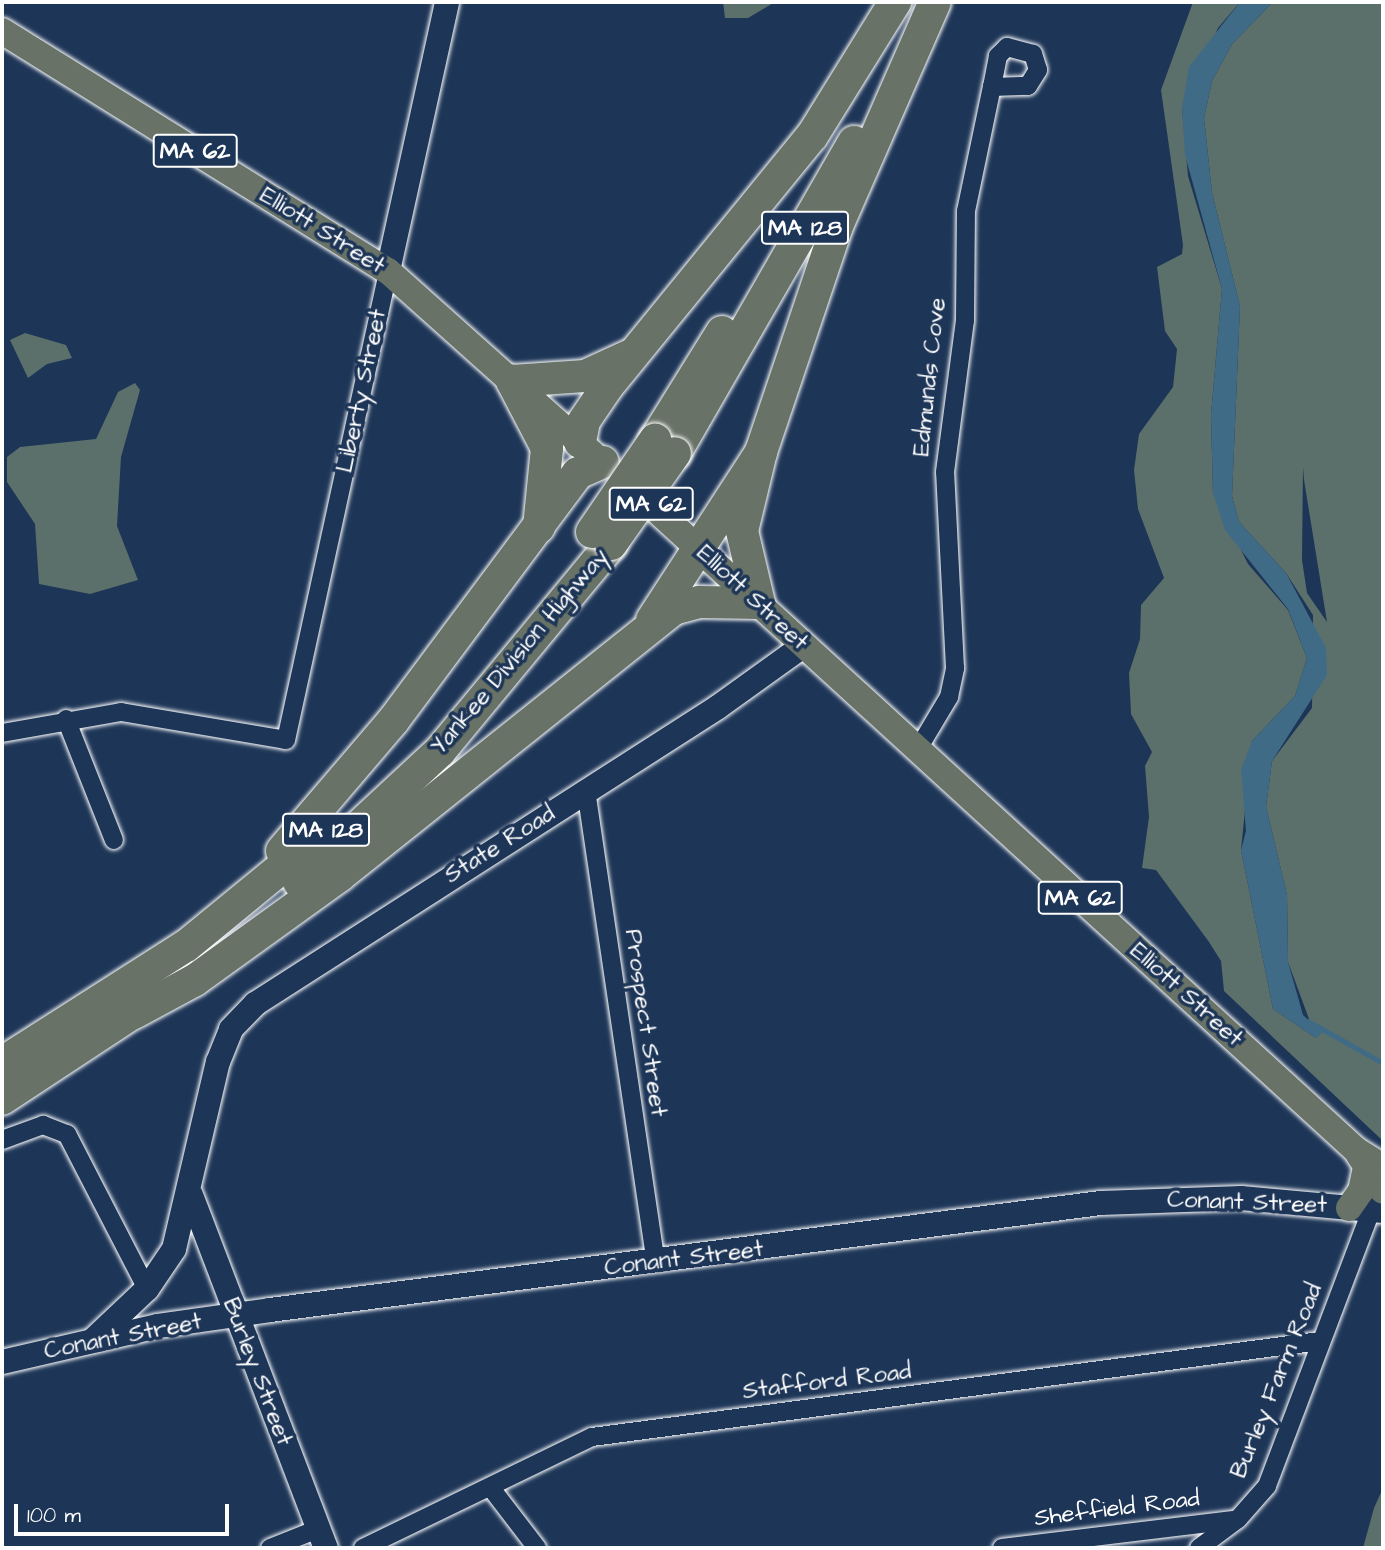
<!DOCTYPE html>
<style>
body{margin:0}
#map{position:relative;width:1385px;height:1550px;overflow:hidden;background:#1d3557;font-family:"Architects Daughter",sans-serif}
div>[style]{position:absolute}
.green>*{inset:0;background:#5b6f6b}
.water>*{inset:0;background:#406b86}
.stream>*{height:4.5px;margin:-2.25px;padding:0 2.25px;transform-origin:2.25px;border-radius:2.25px;background:#406b86}
.roads{filter:drop-shadow(0 0 2px #fff) drop-shadow(0 0 2px #fff)}
.street>*{height:18px;margin:-9px;padding:0 9px;transform-origin:9px;border-radius:9px;background:#1d3557}
.secondary>*{height:24px;margin:-12px;padding:0 12px;transform-origin:12px;border-radius:12px;background:#1d3557}
.primary>*{height:26px;margin:-13px;padding:0 13px;transform-origin:13px;border-radius:13px;background:#687266}
.highway>*{height:32px;margin:-16px;padding:0 16px;transform-origin:16px;border-radius:16px;background:#687266}
.bridges{filter:drop-shadow(0 0 2px #fff) drop-shadow(0 0 2px #fff)}
.highway-bridge>*{height:32px;margin:-16px;padding:0 16px;transform-origin:16px;border-radius:16px;background:#687266}
span{translate:-50% -50%;white-space:nowrap;text-align:center;line-height:1.15;-webkit-text-stroke:7px #1d3557;paint-order:stroke}
.shield-label span{padding:2px 5px;background:#1d3557;border:2px solid;border-radius:5px;-webkit-text-stroke-width:0}
.shield-label{font-size:23px;color:#fff;font-weight:700}
.street-label{font-size:24px;color:#fff}
.frame{position:absolute;inset:0;border:4px solid #fff;pointer-events:none}
.scale{position:absolute;left:14px;top:1504px;width:215px;height:32px;box-sizing:border-box;border:4px solid #fff;border-top:0;padding-left:9px;font-size:21px;line-height:24px;white-space:nowrap;color:#fff;-webkit-text-stroke:5px #1d3557;paint-order:stroke}
</style>
<div id="map">
<div class="green">
<div style="clip-path:polygon(723px 2px,775px 2px,748px 18px,725px 18px)"></div>
<div style="clip-path:polygon(evenodd,1193px 2px,1240px 2px,1218px 28px,1182px 108px,1188px 176px,1222px 289px,1211px 415px,1213px 493px,1248px 564px,1288px 610px,1307px 658px,1295px 696px,1252px 741px,1241px 850px,1273px 1009px,1316px 1038px,1288px 962px,1287px 895px,1266px 807px,1272px 761px,1312px 708px,1313px 615px,1286px 573px,1239px 522px,1232px 496px,1240px 306px,1212px 193px,1204px 118px,1212px 81px,1232px 44px,1273px 2px,1383px 2px,1383px 1141px,1224px 991px,1221px 961px,1209px 942px,1156px 870px,1142px 868px,1149px 817px,1145px 766px,1152px 752px,1131px 714px,1129px 673px,1140px 639px,1141px 605px,1164px 578px,1138px 509px,1134px 470px,1139px 434px,1173px 387px,1177px 349px,1165px 331px,1157px 267px,1182px 254px,1183px 245px,1161px 90px,1193px 2px,1303px 467px,1304px 480px,1327px 622px,1307px 593px,1302px 560px,1303px 467px)"></div>
<div style="clip-path:polygon(25px 333px,66px 345px,72px 358px,47px 364px,28px 378px,10px 340px)"></div>
<div style="clip-path:polygon(135px 383px,140px 390px,121px 457px,117px 526px,138px 580px,90px 594px,39px 584px,35px 524px,7px 482px,7px 457px,20px 447px,96px 439px,118px 392px)"></div>
<div style="clip-path:polygon(1383px 1488px,1383px 1548px,1363px 1548px,1374px 1508px)"></div>
</div>
<div class="water">
<div style="clip-path:polygon(1240px 2px,1273px 2px,1232px 44px,1212px 81px,1204px 118px,1212px 193px,1240px 306px,1232px 496px,1239px 522px,1286px 573px,1326px 648px,1327px 675px,1272px 761px,1266px 807px,1287px 895px,1288px 962px,1303px 1015px,1322px 1033px,1316px 1038px,1273px 1009px,1241px 850px,1246px 831px,1241px 770px,1252px 741px,1295px 696px,1307px 658px,1288px 609px,1225px 530px,1213px 493px,1211px 415px,1222px 289px,1185px 155px,1182px 108px,1189px 67px)"></div>
</div>
<div class="stream">
<div style="left:1308px;top:1021px;width:86px;rotate:29.2deg"></div>
</div>
<div class="roads">
<div class="street">
<div style="left:66px;top:719px;width:130px;rotate:68.4deg"></div>
<div style="left:2px;top:733px;width:121px;rotate:-10deg"></div>
<div style="left:121px;top:712px;width:167px;rotate:9.6deg"></div>
<div style="left:286px;top:740px;width:480px;rotate:-77.7deg"></div>
<div style="left:918px;top:749px;width:61px;rotate:-59.2deg"></div>
<div style="left:949px;top:697px;width:30px;rotate:-78deg"></div>
<div style="left:955px;top:668px;width:196px;rotate:-92.9deg"></div>
<div style="left:945px;top:472px;width:152px;rotate:-82.5deg"></div>
<div style="left:965px;top:321px;width:110px;rotate:-89.5deg"></div>
<div style="left:966px;top:211px;width:127px;rotate:-78.2deg"></div>
<div style="left:992px;top:87px;width:36px;rotate:-2deg"></div>
<div style="left:1028px;top:86px;width:19px;rotate:-58deg"></div>
<div style="left:1038px;top:70px;width:17px;rotate:-107deg"></div>
<div style="left:1033px;top:54px;width:27px;rotate:-165deg"></div>
<div style="left:1007px;top:47px;width:13px;rotate:135deg"></div>
<div style="left:998px;top:56px;width:32px;rotate:101deg"></div>
<div style="left:586px;top:790px;width:478px;rotate:81.6deg"></div>
<div style="left:2px;top:1140px;width:44px;rotate:-20.1deg"></div>
<div style="left:43px;top:1125px;width:26px;rotate:21deg"></div>
<div style="left:67px;top:1134px;width:174px;rotate:62.7deg"></div>
<div style="left:491px;top:1488px;width:76px;rotate:52.5deg"></div>
<div style="left:270px;top:1548px;width:52px;rotate:-21.6deg"></div>
<div style="left:363px;top:1548px;width:254px;rotate:-25.9deg"></div>
<div style="left:592px;top:1437px;width:734px;rotate:-7.51deg"></div>
<div style="left:1002px;top:1548px;width:235px;rotate:-6.9deg"></div>
<div style="left:1199px;top:1548px;width:49px;rotate:-36.6deg"></div>
<div style="left:1238px;top:1519px;width:44px;rotate:-48.7deg"></div>
<div style="left:1267px;top:1486px;width:294px;rotate:-69.3deg"></div>
</div>
<div class="secondary">
<div style="left:388px;top:271px;width:275px;rotate:-77.6deg"></div>
<div style="left:191px;top:1195px;width:378px;rotate:69.1deg"></div>
<div style="left:93px;top:1340px;width:74px;rotate:-43.4deg"></div>
<div style="left:147px;top:1289px;width:48px;rotate:-56deg"></div>
<div style="left:174px;top:1249px;width:192px;rotate:-76.8deg"></div>
<div style="left:218px;top:1062px;width:35px;rotate:-68deg"></div>
<div style="left:231px;top:1029px;width:35px;rotate:-46deg"></div>
<div style="left:255px;top:1004px;width:550px;rotate:-32.68deg"></div>
<div style="left:718px;top:707px;width:105px;rotate:-35.7deg"></div>
<div style="left:2px;top:1362px;width:160px;rotate:-13deg"></div>
<div style="left:158px;top:1326px;width:113px;rotate:-8.1deg"></div>
<div style="left:270px;top:1310px;width:838px;rotate:-7.34deg"></div>
<div style="left:1101px;top:1203px;width:140px;rotate:-2deg"></div>
<div style="left:1241px;top:1198px;width:143px;rotate:5.2deg"></div>
</div>
<div class="primary">
<div style="left:2px;top:31px;width:455px;rotate:31.9deg"></div>
<div style="left:388px;top:271px;width:275px;rotate:41.8deg"></div>
<div style="left:630px;top:486px;width:984px;rotate:42.45deg"></div>
<div style="left:1356px;top:1150px;width:32px;rotate:32deg"></div>
<div style="left:1359px;top:1155px;width:43px;rotate:56.3deg"></div>
<div style="left:1349px;top:1208px;width:21px;rotate:-55deg"></div>
<div style="left:1361px;top:1191px;width:25px;rotate:-78deg"></div>
</div>
<div class="highway">
<div style="left:655px;top:440px;width:127px;rotate:-58.2deg"></div>
<div style="left:580px;top:442px;width:21px;rotate:-79deg"></div>
<div style="left:584px;top:421px;width:41px;rotate:-55.9deg"></div>
<div style="left:607px;top:387px;width:324px;rotate:-50.8deg"></div>
<div style="left:812px;top:136px;width:158px;rotate:-58.2deg"></div>
<div style="left:675px;top:453px;width:359px;rotate:-60.1deg"></div>
<div style="left:539px;top:527px;width:79px;rotate:-84.2deg"></div>
<div style="left:547px;top:448px;width:76px;rotate:-117.6deg"></div>
<div style="left:512px;top:381px;width:73px;rotate:-3.9deg"></div>
<div style="left:585px;top:376px;width:48px;rotate:-24.4deg"></div>
<div style="left:652px;top:620px;width:200px;rotate:-57deg"></div>
<div style="left:761px;top:452px;width:238px;rotate:-71.4deg"></div>
<div style="left:837px;top:226px;width:244px;rotate:-66.4deg"></div>
<div style="left:282px;top:851px;width:171px;rotate:-49.5deg"></div>
<div style="left:393px;top:721px;width:309px;rotate:-53.3deg"></div>
<div style="left:578px;top:473px;width:27px;rotate:-24deg"></div>
<div style="left:299px;top:882px;width:192px;rotate:-42.9deg"></div>
<div style="left:440px;top:751px;width:268px;rotate:-50.4deg"></div>
<div style="left:134px;top:1013px;width:69px;rotate:-28.4deg"></div>
<div style="left:195px;top:980px;width:178px;rotate:-35.8deg"></div>
<div style="left:339px;top:876px;width:428px;rotate:-38.6deg"></div>
<div style="left:673px;top:609px;width:28px;rotate:-15deg"></div>
<div style="left:700px;top:602px;width:59px;rotate:1deg"></div>
<div style="left:759px;top:603px;width:74px;rotate:-103.3deg"></div>
<div style="left:742px;top:531px;width:81px;rotate:-76.5deg"></div>
<div style="left:2px;top:1063px;width:218px;rotate:-32.5deg"></div>
<div style="left:186px;top:946px;width:164px;rotate:-39.3deg"></div>
<div style="left:2px;top:1099px;width:176px;rotate:-33.4deg"></div>
</div>
</div>
<div class="bridges">
<div class="highway-bridge">
<div style="left:592px;top:532px;width:112px;rotate:-55.6deg"></div>
<div style="left:611px;top:544px;width:111px;rotate:-54.9deg"></div>
</div>
</div>
<div class="shield-label">
<span style="left:195px;top:151px">MA 62</span>
<span style="left:805px;top:228px">MA 128</span>
<span style="left:651px;top:504px">MA 62</span>
<span style="left:326px;top:830px">MA 128</span>
<span style="left:1080px;top:898px">MA 62</span>
</div>
<div class="street-label">
<span style="left:322px;top:231px;rotate:32deg">Elliott Street</span>
<span style="left:930px;top:377px;rotate:-84deg">Edmunds Cove</span>
<span style="left:362px;top:391px;rotate:-78deg">Liberty Street</span>
<span style="left:752px;top:598px;rotate:43deg">Elliott Street</span>
<span style="left:520px;top:652px;rotate:-50deg">Yankee Division Highway</span>
<span style="left:500px;top:845px;rotate:-32deg">State Road</span>
<span style="left:1186px;top:995px;rotate:42deg">Elliott Street</span>
<span style="left:645px;top:1023px;rotate:82deg">Prospect Street</span>
<span style="left:1247px;top:1203px;rotate:2deg">Conant Street</span>
<span style="left:684px;top:1259px;rotate:-7deg">Conant Street</span>
<span style="left:123px;top:1337px;rotate:-11deg">Conant Street</span>
<span style="left:257px;top:1372px;rotate:69deg">Burley Street</span>
<span style="left:1277px;top:1381px;rotate:-68deg">Burley Farm Road</span>
<span style="left:827px;top:1382px;rotate:-7deg">Stafford Road</span>
<span style="left:1117px;top:1509px;rotate:-7deg">Sheffield Road</span>
</div>
<div class="frame"></div>
<div class="scale">100 m</div>
</div>
